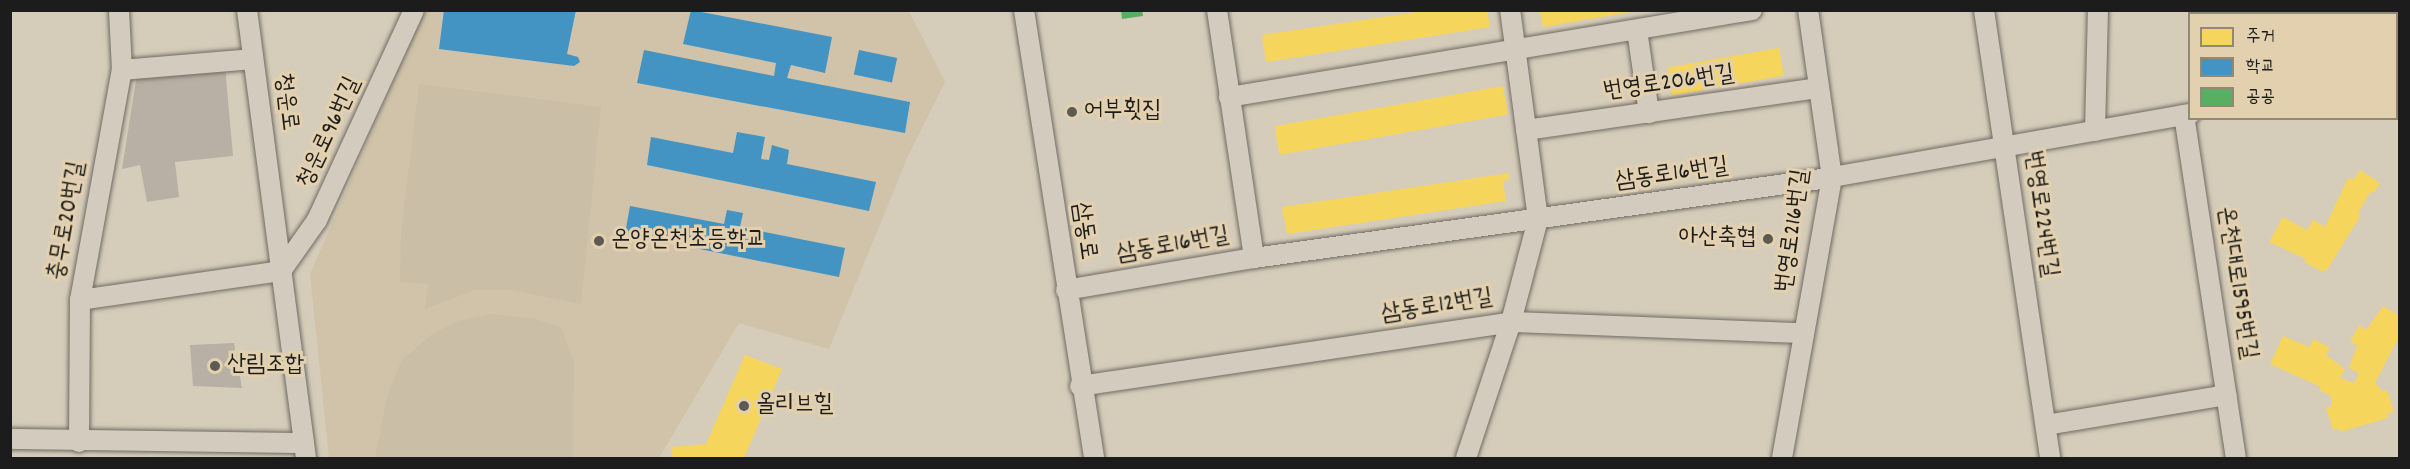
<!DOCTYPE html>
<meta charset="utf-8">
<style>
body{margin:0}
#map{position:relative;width:2410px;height:469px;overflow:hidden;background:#d6ccba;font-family:Dekko,"Poor Story",sans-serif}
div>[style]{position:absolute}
.built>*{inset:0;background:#d0c3aa}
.green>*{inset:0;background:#cabea6}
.homes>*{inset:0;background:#f6d55c;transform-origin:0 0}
.schools>*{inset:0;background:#4393c3;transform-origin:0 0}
.public>*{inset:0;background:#5aae61}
.building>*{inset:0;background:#b8b0a4}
.roads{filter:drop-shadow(0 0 2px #706b63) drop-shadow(0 0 2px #706b63)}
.minor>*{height:20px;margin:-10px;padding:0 10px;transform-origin:10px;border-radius:10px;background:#d2cbbe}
.dots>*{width:16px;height:16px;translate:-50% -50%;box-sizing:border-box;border:3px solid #e2d0ae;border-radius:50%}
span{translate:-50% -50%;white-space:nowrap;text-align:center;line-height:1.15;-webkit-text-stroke:6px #e2d0ae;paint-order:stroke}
.street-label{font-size:24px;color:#1c1c1c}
.poi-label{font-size:24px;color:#1c1c1c}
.left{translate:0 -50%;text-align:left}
.right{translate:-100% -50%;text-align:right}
.frame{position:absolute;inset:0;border:12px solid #1c1c1c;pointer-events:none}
.legend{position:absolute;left:2188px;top:12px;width:210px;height:108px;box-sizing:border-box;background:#e2d0ae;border:2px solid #938874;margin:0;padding:8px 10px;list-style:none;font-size:18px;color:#1c1c1c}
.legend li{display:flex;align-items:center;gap:12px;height:30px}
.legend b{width:30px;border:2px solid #938874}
</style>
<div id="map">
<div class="built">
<div style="clip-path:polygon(424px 11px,909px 11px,945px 82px,908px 156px,829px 349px,739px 323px,659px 458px,329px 458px,310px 274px)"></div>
</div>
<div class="green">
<div style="clip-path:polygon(419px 84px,601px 107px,581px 304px,511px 290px,475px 290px,425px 309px,428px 284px,400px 282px,401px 232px)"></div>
<div style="clip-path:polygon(491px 314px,536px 319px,561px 327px,574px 363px,573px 458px,375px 458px,388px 393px,402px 360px,432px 334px,457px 321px)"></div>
</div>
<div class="homes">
<div style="clip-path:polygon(1430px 10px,1487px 10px,1490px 27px,1266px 62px,1262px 35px)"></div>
<div style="clip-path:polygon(1540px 10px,1631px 10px,1631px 12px,1543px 27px)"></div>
<div style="left:1779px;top:48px;width:28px;height:113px;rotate:80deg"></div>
<div style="left:1503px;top:86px;width:29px;height:232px;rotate:80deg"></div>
<div style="clip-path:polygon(2360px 170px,2380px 183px,2374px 193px,2371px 191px,2358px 213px,2361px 215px,2327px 270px,2321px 271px,2304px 262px,2306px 259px,2269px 242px,2283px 217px,2307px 230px,2313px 220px,2325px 227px,2348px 178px,2353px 180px)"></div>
<div style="clip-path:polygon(1509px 173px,1509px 180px,1503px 181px,1506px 201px,1287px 234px,1282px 207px)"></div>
<div style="clip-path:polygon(2383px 306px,2400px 316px,2400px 335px,2375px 383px,2382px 391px,2387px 390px,2394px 412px,2387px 414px,2388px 418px,2340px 432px,2338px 428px,2333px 430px,2326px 408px,2331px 406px,2331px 396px,2319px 390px,2321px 387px,2270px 364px,2283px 336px,2309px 347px,2314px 339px,2330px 348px,2326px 355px,2345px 369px,2340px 378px,2354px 383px,2359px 373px,2349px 368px,2357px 345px,2350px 342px,2359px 325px,2366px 330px)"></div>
<div style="clip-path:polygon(745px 355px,782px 369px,744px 458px,673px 458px,671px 447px,706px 444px)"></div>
</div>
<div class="schools">
<div style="clip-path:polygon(444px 10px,576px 10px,567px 54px,578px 57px,580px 62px,574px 66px,439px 49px)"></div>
<div style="clip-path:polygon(691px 10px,832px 37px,825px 73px,791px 65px,787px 78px,910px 102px,905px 133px,637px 83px,644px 50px,774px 76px,776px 63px,683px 44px)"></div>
<div style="left:859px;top:50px;width:39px;height:25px;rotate:12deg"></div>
<div style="clip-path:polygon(737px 132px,765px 137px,761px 159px,769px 160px,772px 145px,789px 150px,787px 164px,876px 182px,869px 211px,647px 165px,651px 137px,733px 153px)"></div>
<div style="clip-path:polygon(630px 206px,724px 224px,727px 210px,743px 213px,740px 227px,845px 248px,839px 277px,625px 234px)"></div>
</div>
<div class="public">
<div style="clip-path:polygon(1121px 10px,1142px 10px,1143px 16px,1122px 19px)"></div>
</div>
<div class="building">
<div style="clip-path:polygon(225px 67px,233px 156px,175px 162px,179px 197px,147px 202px,140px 165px,122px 169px,137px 74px)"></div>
<div style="clip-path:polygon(234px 343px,242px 388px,193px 386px,190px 345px)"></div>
</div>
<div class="roads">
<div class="minor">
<div style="left:247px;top:10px;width:452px;rotate:82.5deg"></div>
<div style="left:1024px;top:10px;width:453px;rotate:81.1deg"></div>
<div style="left:1217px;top:10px;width:251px;rotate:81.5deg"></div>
<div style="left:1984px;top:10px;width:453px;rotate:81.6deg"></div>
<div style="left:2398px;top:10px;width:7px;rotate:74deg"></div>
<div style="left:2207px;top:14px;width:4px;rotate:-90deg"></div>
<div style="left:2319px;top:14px;width:4px;rotate:-76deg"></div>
<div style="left:1637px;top:30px;width:84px;rotate:81.8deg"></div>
<div style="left:122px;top:70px;width:131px;rotate:-4.8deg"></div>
<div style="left:2396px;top:76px;width:4px"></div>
<div style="left:1229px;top:97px;width:530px;rotate:-9.44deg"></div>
<div style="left:2184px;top:115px;width:347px;rotate:81.4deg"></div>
<div style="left:1526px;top:130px;width:296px;rotate:-8.2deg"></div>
<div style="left:2095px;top:131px;width:121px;rotate:-88.6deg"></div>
<div style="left:1066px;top:290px;width:191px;rotate:-9.7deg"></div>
<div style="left:1254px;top:258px;width:572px;rotate:-7.93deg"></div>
<div style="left:1821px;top:179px;width:375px;rotate:-10deg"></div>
<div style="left:80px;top:300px;width:203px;rotate:-8.2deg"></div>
<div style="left:281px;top:271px;width:62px;rotate:-54.8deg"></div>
<div style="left:317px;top:220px;width:231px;rotate:-65.2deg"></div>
<div style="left:1080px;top:386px;width:436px;rotate:-8.4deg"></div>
<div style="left:1511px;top:322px;width:293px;rotate:2.2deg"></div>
<div style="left:2046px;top:425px;width:183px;rotate:-9.4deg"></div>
<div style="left:10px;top:439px;width:294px;rotate:0.8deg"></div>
<div style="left:79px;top:442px;width:142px;rotate:-89.6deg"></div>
<div style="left:80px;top:300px;width:234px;rotate:-79.7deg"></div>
<div style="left:122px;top:70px;width:60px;rotate:-92.9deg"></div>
<div style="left:1466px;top:458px;width:143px;rotate:-71.7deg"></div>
<div style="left:1511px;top:322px;width:106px;rotate:-75.3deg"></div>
<div style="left:1538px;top:219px;width:211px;rotate:-97.6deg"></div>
<div style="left:1782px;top:458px;width:284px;rotate:-79.9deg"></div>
<div style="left:1832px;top:178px;width:170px;rotate:-98.1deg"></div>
</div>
</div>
<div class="dots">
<div style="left:1072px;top:112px;background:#5d5a53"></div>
<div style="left:1768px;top:239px;background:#5d5a53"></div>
<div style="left:599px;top:241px;background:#5d5a53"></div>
<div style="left:215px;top:366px;background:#5d5a53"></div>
<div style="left:744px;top:406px;background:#5d5a53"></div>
</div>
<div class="street-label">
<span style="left:1669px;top:84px;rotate:-8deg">번영로206번길</span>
<span style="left:285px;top:102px;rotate:83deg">청운로</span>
<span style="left:330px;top:133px;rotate:-65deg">청운로96번길</span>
<span style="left:1672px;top:175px;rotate:-8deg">삼동로16번길</span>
<span style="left:2040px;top:214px;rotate:82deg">번영로224번길</span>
<span style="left:68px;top:221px;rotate:-80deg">충무로20번길</span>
<span style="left:1083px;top:231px;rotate:82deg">삼동로</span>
<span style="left:1794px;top:231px;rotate:-82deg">번영로216번길</span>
<span style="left:1173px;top:246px;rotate:-10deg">삼동로16번길</span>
<span style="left:2236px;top:283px;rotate:81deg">온천대로1595번길</span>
<span style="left:1437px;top:307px;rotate:-9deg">삼동로12번길</span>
</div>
<div class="poi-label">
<span class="left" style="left:1084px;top:112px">어부횟집</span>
<span class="right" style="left:1756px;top:239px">아산축협</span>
<span class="left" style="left:611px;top:241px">온양온천초등학교</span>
<span class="left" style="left:227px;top:366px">산림조합</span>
<span class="left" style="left:756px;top:406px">올리브힐</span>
</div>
<div class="frame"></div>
<ul class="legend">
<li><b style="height:16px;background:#f6d55c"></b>주거</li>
<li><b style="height:16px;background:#4393c3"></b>학교</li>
<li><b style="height:16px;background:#5aae61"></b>공공</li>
</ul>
</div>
